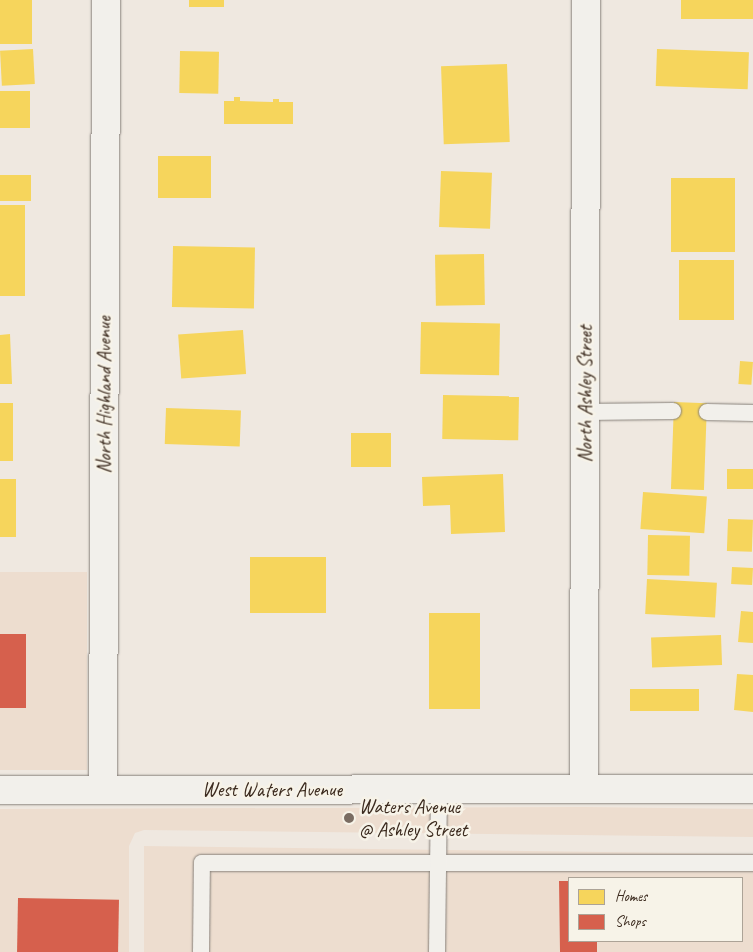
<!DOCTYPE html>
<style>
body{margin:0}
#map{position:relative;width:753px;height:952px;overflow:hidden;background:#efe8e0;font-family:Caveat,sans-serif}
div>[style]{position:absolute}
.built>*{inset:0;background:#edddcf;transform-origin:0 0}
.homes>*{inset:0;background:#f6d55c;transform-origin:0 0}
.shops>*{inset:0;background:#d6604d;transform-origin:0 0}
.roads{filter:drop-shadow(0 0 1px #87817a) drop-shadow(0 0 1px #87817a)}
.service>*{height:16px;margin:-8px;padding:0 8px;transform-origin:8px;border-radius:8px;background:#f2f0eb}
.minor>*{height:28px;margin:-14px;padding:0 14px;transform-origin:14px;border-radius:14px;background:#f2f0eb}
.secondary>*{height:28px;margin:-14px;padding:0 14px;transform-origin:14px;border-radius:14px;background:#f2f0eb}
.dots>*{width:14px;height:14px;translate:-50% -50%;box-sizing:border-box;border:2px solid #f7f3e8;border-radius:50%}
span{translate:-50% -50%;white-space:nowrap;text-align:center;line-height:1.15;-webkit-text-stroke:5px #f7f3e8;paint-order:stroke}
.street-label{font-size:20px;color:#3b2a1e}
.poi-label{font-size:20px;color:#3b2a1e}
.left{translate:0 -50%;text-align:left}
.legend{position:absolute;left:568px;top:877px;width:175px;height:65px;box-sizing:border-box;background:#f7f3e8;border:1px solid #aca397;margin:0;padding:6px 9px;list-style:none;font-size:15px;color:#3b2a1e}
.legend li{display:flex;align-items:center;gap:10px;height:25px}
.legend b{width:25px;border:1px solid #aca397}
</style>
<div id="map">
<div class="built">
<div style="left:87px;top:572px;width:198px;height:87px;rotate:90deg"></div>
<div style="clip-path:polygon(584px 807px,753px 809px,753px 837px,144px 830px,135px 833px,129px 846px,129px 952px,0 952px,0 809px)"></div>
<div style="clip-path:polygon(evenodd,144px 846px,753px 854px,753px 952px,144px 952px,144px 846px,569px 878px,742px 878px,742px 941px,569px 941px,569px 878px)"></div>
</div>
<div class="homes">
<div style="left:0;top:0;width:32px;height:44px"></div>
<div style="left:189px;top:0;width:35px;height:7px"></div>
<div style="left:681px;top:0;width:72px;height:19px"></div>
<div style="left:33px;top:49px;width:35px;height:33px;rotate:87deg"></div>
<div style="left:657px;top:49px;width:92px;height:37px;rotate:2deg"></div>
<div style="left:180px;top:51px;width:39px;height:42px;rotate:1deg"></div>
<div style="left:507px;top:64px;width:78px;height:66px;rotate:88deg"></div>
<div style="left:0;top:91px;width:30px;height:37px"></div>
<div style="clip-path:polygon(234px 97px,240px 97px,240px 101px,273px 102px,273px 99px,279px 99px,279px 102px,293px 102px,293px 124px,224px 124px,224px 101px,234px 101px)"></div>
<div style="left:158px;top:156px;width:53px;height:42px"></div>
<div style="left:441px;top:171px;width:51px;height:56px;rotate:2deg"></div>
<div style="left:0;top:175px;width:31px;height:26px"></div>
<div style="left:671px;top:178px;width:64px;height:74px"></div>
<div style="left:0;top:205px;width:25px;height:91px"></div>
<div style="left:173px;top:246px;width:82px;height:61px;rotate:1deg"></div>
<div style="left:484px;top:254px;width:51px;height:49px;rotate:89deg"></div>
<div style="left:679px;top:260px;width:55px;height:60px"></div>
<div style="left:421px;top:322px;width:79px;height:52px;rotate:1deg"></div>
<div style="left:243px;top:330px;width:44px;height:65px;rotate:86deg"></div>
<div style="clip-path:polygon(10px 334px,12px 384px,0 384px,0 335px)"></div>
<div style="left:740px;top:361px;width:13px;height:23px;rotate:4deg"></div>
<div style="left:443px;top:395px;width:76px;height:44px;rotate:1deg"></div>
<div style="left:674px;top:402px;width:33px;height:87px;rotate:2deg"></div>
<div style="left:0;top:403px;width:13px;height:58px"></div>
<div style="left:166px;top:408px;width:75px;height:36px;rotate:2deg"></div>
<div style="left:391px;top:433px;width:34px;height:40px;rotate:90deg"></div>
<div style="left:727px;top:469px;width:26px;height:20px"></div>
<div style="clip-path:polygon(503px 474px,505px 532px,451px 534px,450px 505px,423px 506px,422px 477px)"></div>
<div style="left:0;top:479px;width:16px;height:58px"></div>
<div style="left:643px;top:492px;width:64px;height:37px;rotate:4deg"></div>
<div style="left:728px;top:519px;width:25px;height:32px;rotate:2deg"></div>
<div style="left:648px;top:535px;width:42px;height:40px;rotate:1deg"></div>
<div style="left:250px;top:557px;width:76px;height:56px"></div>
<div style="left:732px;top:567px;width:21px;height:17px;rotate:3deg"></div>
<div style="left:647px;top:579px;width:70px;height:35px;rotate:3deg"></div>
<div style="clip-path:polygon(741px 611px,753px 612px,753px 643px,738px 642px)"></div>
<div style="left:429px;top:613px;width:51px;height:96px"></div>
<div style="left:721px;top:635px;width:30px;height:70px;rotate:88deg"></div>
<div style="clip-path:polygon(737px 674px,753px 675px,753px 712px,734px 710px)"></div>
<div style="left:630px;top:689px;width:69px;height:22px"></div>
</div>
<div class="shops">
<div style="left:0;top:634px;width:26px;height:74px"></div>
<div style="clip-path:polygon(559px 881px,569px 881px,569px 941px,597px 941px,597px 952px,560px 952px)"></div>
<div style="left:18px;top:898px;width:101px;height:54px;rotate:1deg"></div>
</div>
<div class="roads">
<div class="service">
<div style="left:584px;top:412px;width:89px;rotate:-0.6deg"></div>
<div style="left:707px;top:412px;width:46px;rotate:1.2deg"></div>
<div style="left:201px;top:952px;width:89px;rotate:-89.4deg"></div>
<div style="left:202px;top:863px;width:551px"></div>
<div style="left:437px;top:952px;width:163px;rotate:-89.3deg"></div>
</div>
<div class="minor">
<div style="left:584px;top:788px;width:788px;rotate:-89.85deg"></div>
<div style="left:103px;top:789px;width:789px;rotate:-89.78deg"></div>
</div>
<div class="secondary">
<div style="left:0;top:790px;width:753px;rotate:-0.08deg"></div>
</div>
</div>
<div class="dots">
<div style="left:349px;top:818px;background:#7a6c62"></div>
</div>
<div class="street-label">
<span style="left:585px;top:394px;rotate:-90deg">North Ashley Street</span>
<span style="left:104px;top:395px;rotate:-90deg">North Highland Avenue</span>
<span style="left:272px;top:789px">West Waters Avenue</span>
</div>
<div class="poi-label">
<span class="left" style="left:359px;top:818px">Waters Avenue<br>@ Ashley Street</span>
</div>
<ul class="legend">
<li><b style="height:14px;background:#f6d55c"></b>Homes</li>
<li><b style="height:14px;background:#d6604d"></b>Shops</li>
</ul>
</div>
